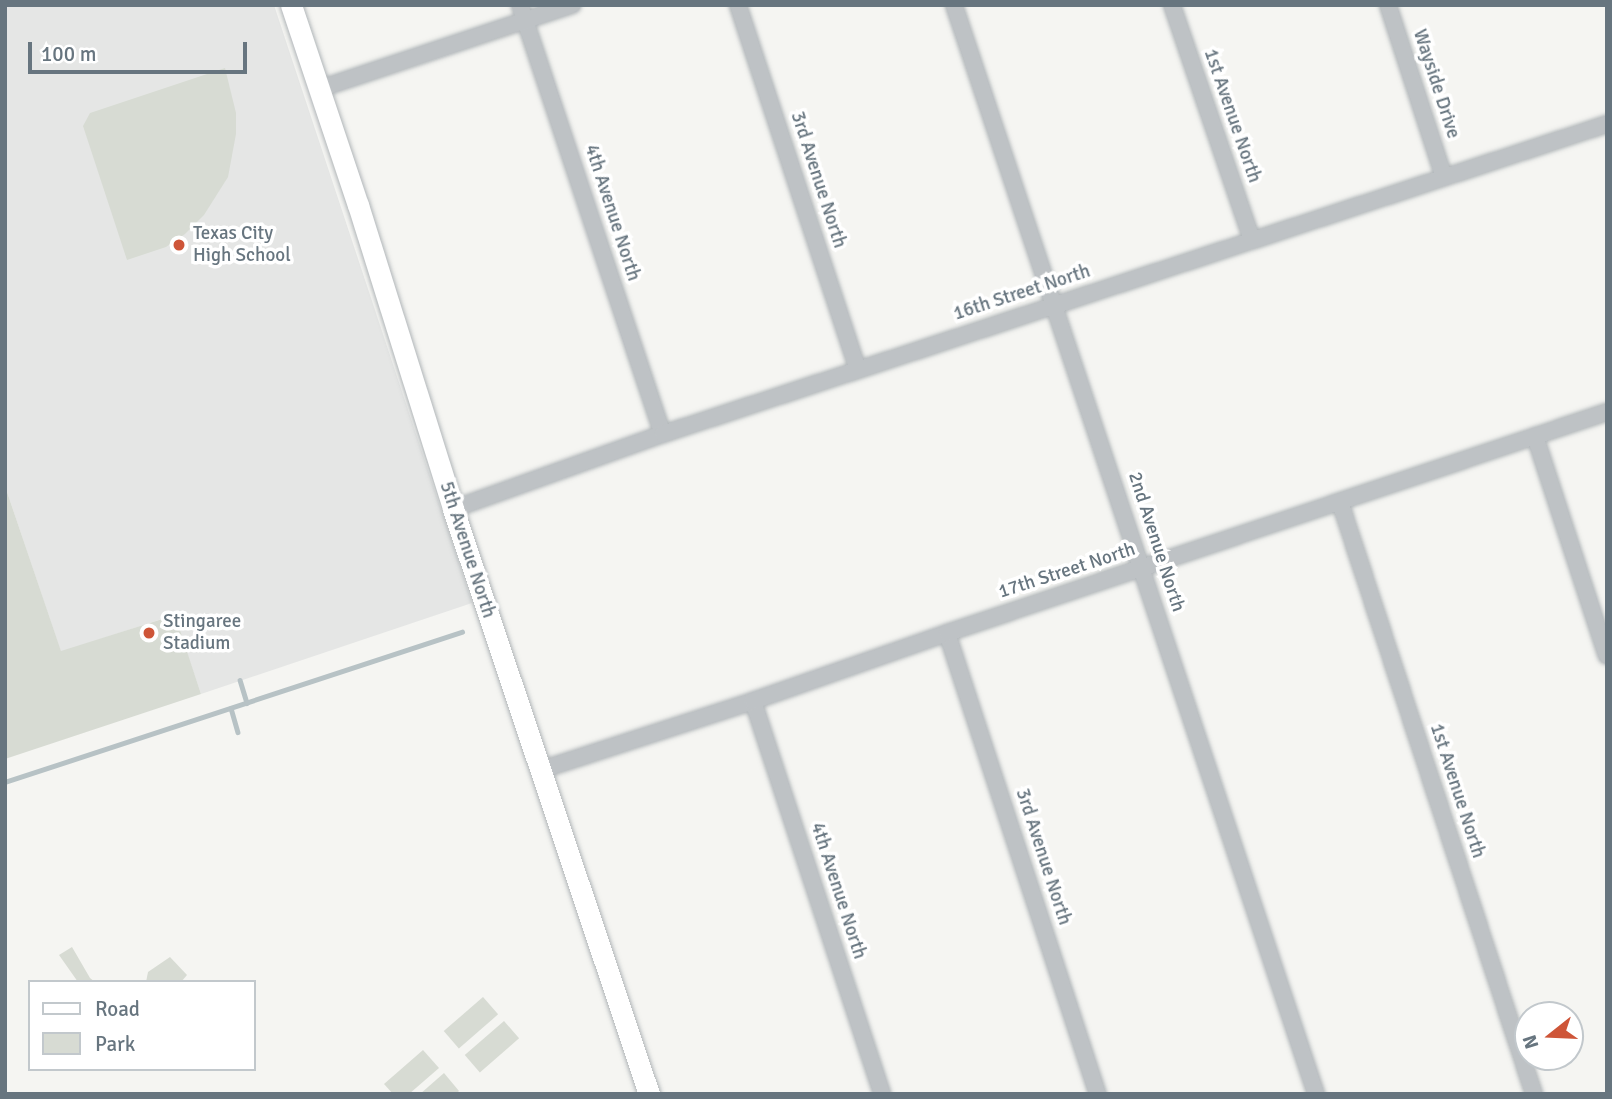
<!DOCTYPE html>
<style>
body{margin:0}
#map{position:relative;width:1612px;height:1099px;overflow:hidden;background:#f5f5f2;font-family:Signika,sans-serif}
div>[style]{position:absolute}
.built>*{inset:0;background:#e5e6e5}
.green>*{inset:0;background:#d7dbd3;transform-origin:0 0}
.stream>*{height:4.5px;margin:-2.25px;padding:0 2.25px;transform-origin:2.25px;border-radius:2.25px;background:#b7c2c5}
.roads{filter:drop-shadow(0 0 2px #b1b6b9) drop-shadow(0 0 2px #b1b6b9)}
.street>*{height:16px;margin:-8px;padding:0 8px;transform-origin:8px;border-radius:8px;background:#bec2c5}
.secondary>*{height:21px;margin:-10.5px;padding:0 10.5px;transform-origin:10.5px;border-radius:10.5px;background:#fff}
.dots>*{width:19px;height:19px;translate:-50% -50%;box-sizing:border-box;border:4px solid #fff;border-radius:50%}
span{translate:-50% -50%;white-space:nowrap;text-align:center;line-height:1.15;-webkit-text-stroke:7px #fff;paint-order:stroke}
.street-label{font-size:19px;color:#67757f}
.poi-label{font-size:19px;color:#67757f}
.left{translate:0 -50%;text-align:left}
.frame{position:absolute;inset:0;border:7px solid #67757f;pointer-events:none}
.legend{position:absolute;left:28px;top:980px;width:228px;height:91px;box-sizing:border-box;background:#fff;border:2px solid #c2c8cc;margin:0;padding:9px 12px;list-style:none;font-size:21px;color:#67757f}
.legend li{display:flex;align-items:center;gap:14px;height:35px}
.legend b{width:35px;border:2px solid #c2c8cc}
.north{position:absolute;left:1514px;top:1001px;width:70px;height:70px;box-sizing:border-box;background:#fff;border:2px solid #c2c8cc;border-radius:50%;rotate:252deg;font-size:19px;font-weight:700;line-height:28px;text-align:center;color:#67757f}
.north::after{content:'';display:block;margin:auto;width:24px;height:32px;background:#ce5538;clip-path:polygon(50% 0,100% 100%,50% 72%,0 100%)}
.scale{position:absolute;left:28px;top:42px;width:219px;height:32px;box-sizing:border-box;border:4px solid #67757f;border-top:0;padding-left:9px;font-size:21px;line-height:24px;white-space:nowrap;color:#67757f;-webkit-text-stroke:5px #fff;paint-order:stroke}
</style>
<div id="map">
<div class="built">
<div style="clip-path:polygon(5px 5px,274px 5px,472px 603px,201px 694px,174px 615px,61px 652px,5px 486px)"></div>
</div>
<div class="green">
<div style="clip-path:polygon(225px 68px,236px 113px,236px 134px,228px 177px,204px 215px,185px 234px,166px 247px,127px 260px,83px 126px,90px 113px)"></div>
<div style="clip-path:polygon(5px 486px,61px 651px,175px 615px,201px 694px,5px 759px)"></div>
<div style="clip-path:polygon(72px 947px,90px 978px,95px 982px,78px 982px,59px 955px)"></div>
<div style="clip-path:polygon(170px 957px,187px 975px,181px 982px,146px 982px,148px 972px)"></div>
<div style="left:483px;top:997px;width:23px;height:52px;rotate:49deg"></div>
<div style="left:504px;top:1021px;width:23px;height:52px;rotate:49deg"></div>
<div style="clip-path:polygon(423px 1050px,439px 1068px,409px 1094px,393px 1094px,384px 1084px)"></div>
<div style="clip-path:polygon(444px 1073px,459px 1091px,456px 1094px,420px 1094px)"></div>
</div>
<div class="stream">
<div style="left:240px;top:680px;width:24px;rotate:73deg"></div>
<div style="left:231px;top:708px;width:25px;rotate:74deg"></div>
<div style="left:5px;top:782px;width:481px;rotate:-18.2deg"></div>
</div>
<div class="roads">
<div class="street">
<div style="left:520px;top:5px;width:452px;rotate:71.6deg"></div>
<div style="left:738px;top:5px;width:383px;rotate:71.8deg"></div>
<div style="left:954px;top:5px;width:1148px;rotate:71.61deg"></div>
<div style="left:1172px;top:5px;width:248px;rotate:71.2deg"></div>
<div style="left:1388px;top:5px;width:181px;rotate:72deg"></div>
<div style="left:319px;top:89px;width:267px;rotate:-18.4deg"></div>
<div style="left:1535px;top:436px;width:231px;rotate:71.9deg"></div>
<div style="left:1340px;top:502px;width:623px;rotate:71.86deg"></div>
<div style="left:453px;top:509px;width:223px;rotate:-19.7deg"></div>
<div style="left:663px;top:434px;width:994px;rotate:-18.18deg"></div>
<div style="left:947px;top:633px;width:485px;rotate:71.9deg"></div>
<div style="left:753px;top:701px;width:414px;rotate:71.8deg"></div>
<div style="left:541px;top:770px;width:223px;rotate:-18deg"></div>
<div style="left:753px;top:701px;width:206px;rotate:-19.3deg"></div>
<div style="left:947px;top:633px;width:696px;rotate:-18.51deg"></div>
</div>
<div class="secondary">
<div style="left:291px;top:5px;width:211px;rotate:71.5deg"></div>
<div style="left:358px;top:205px;width:318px;rotate:72.6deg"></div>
<div style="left:453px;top:509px;width:617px;rotate:71.48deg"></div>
</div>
</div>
<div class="dots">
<div style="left:179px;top:245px;background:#ce5538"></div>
<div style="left:149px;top:633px;background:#ce5538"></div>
</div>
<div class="street-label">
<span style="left:1436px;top:84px;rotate:72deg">Wayside Drive</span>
<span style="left:1232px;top:116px;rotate:71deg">1st Avenue North</span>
<span style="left:818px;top:180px;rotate:72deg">3rd Avenue North</span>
<span style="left:612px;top:213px;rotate:72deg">4th Avenue North</span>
<span style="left:1022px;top:293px;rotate:-18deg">16th Street North</span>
<span style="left:1156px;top:542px;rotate:72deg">2nd Avenue North</span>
<span style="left:467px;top:550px;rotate:72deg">5th Avenue North</span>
<span style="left:1067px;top:571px;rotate:-18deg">17th Street North</span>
<span style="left:1457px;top:791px;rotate:72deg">1st Avenue North</span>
<span style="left:1043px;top:857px;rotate:72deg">3rd Avenue North</span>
<span style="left:838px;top:891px;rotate:72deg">4th Avenue North</span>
</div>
<div class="poi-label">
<span class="left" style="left:193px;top:245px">Texas City<br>High School</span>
<span class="left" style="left:163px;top:633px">Stingaree<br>Stadium</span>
</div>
<div class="frame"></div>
<ul class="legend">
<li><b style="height:9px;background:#fff"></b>Road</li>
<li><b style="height:19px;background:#d7dbd3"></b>Park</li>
</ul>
<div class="north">N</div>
<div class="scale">100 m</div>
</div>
